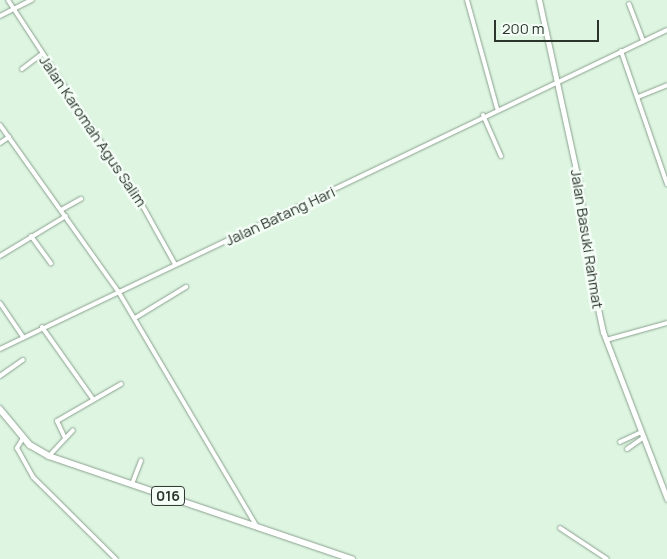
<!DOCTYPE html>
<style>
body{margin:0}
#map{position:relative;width:667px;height:559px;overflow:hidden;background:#ddf5e1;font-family:Manrope,sans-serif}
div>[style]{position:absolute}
.roads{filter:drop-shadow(0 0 1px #8aa18e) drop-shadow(0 0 1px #8aa18e)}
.minor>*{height:4px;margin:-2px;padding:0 2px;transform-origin:2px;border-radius:2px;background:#fff}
.secondary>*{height:5px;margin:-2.5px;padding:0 2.5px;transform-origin:2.5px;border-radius:2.5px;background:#fff}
.primary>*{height:5.5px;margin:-2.75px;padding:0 2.75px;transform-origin:2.75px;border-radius:2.75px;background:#fff}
span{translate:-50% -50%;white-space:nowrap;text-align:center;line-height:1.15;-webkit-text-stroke:5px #f4fef6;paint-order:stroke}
.shield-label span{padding:1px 4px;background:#f4fef6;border:1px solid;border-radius:4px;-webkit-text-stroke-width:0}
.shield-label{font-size:14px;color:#2b342d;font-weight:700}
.street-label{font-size:15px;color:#2b342d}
.scale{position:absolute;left:494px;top:20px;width:105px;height:22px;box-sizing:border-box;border:2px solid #2b342d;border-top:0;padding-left:6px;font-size:15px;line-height:18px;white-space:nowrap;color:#2b342d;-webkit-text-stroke:4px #f4fef6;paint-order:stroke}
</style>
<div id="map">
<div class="roads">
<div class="minor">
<div style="left:8px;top:0;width:243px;rotate:56.8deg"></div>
<div style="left:141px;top:203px;width:70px;rotate:60.9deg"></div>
<div style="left:467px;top:0;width:112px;rotate:74.5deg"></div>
<div style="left:629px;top:4px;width:40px;rotate:69deg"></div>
<div style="left:0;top:16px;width:36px;rotate:-27deg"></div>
<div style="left:621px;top:51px;width:141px;rotate:70.9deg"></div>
<div style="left:22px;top:69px;width:25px;rotate:-37deg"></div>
<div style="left:638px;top:97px;width:31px;rotate:-22deg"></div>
<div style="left:483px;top:115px;width:45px;rotate:66.3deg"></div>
<div style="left:0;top:125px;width:204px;rotate:54.6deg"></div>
<div style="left:118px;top:291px;width:274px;rotate:59.5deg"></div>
<div style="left:0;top:143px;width:11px;rotate:-34deg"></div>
<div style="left:61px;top:210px;width:23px;rotate:-29deg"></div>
<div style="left:31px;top:236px;width:34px;rotate:54deg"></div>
<div style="left:0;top:256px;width:77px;rotate:-31.2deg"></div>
<div style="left:0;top:303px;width:41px;rotate:55.9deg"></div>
<div style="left:135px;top:318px;width:60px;rotate:-31.3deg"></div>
<div style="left:42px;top:327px;width:88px;rotate:54.7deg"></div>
<div style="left:606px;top:340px;width:63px;rotate:-15.6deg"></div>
<div style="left:0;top:349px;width:739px;rotate:-25.56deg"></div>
<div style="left:0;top:376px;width:28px;rotate:-35deg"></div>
<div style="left:23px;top:438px;width:12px;rotate:121deg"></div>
<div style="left:17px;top:448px;width:33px;rotate:61deg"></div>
<div style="left:33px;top:477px;width:117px;rotate:44.7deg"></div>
<div style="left:65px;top:438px;width:19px;rotate:-115deg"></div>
<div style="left:57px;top:421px;width:74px;rotate:-30deg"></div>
<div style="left:620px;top:442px;width:23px;rotate:-25deg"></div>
<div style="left:627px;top:449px;width:19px;rotate:-35deg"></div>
<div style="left:49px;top:456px;width:35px;rotate:-47deg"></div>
<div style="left:132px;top:484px;width:25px;rotate:-69deg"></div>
<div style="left:560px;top:528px;width:56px;rotate:33.4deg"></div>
</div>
<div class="secondary">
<div style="left:539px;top:0;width:187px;rotate:77.7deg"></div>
<div style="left:579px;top:183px;width:80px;rotate:83.5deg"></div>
<div style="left:588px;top:262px;width:72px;rotate:77.9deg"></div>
<div style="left:603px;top:332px;width:179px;rotate:69deg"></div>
</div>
<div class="primary">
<div style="left:0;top:409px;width:47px;rotate:50.2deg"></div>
<div style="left:30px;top:445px;width:22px;rotate:30deg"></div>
<div style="left:49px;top:456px;width:320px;rotate:18.8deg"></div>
</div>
</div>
<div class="shield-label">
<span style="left:168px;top:496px">016</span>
</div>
<div class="street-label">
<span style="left:93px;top:131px;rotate:56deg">Jalan Karomah Agus Salim</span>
<span style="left:280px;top:216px;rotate:-25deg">Jalan Batang Hari</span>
<span style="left:587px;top:239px;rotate:81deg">Jalan Basuki Rahmat</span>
</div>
<div class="scale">200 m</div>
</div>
